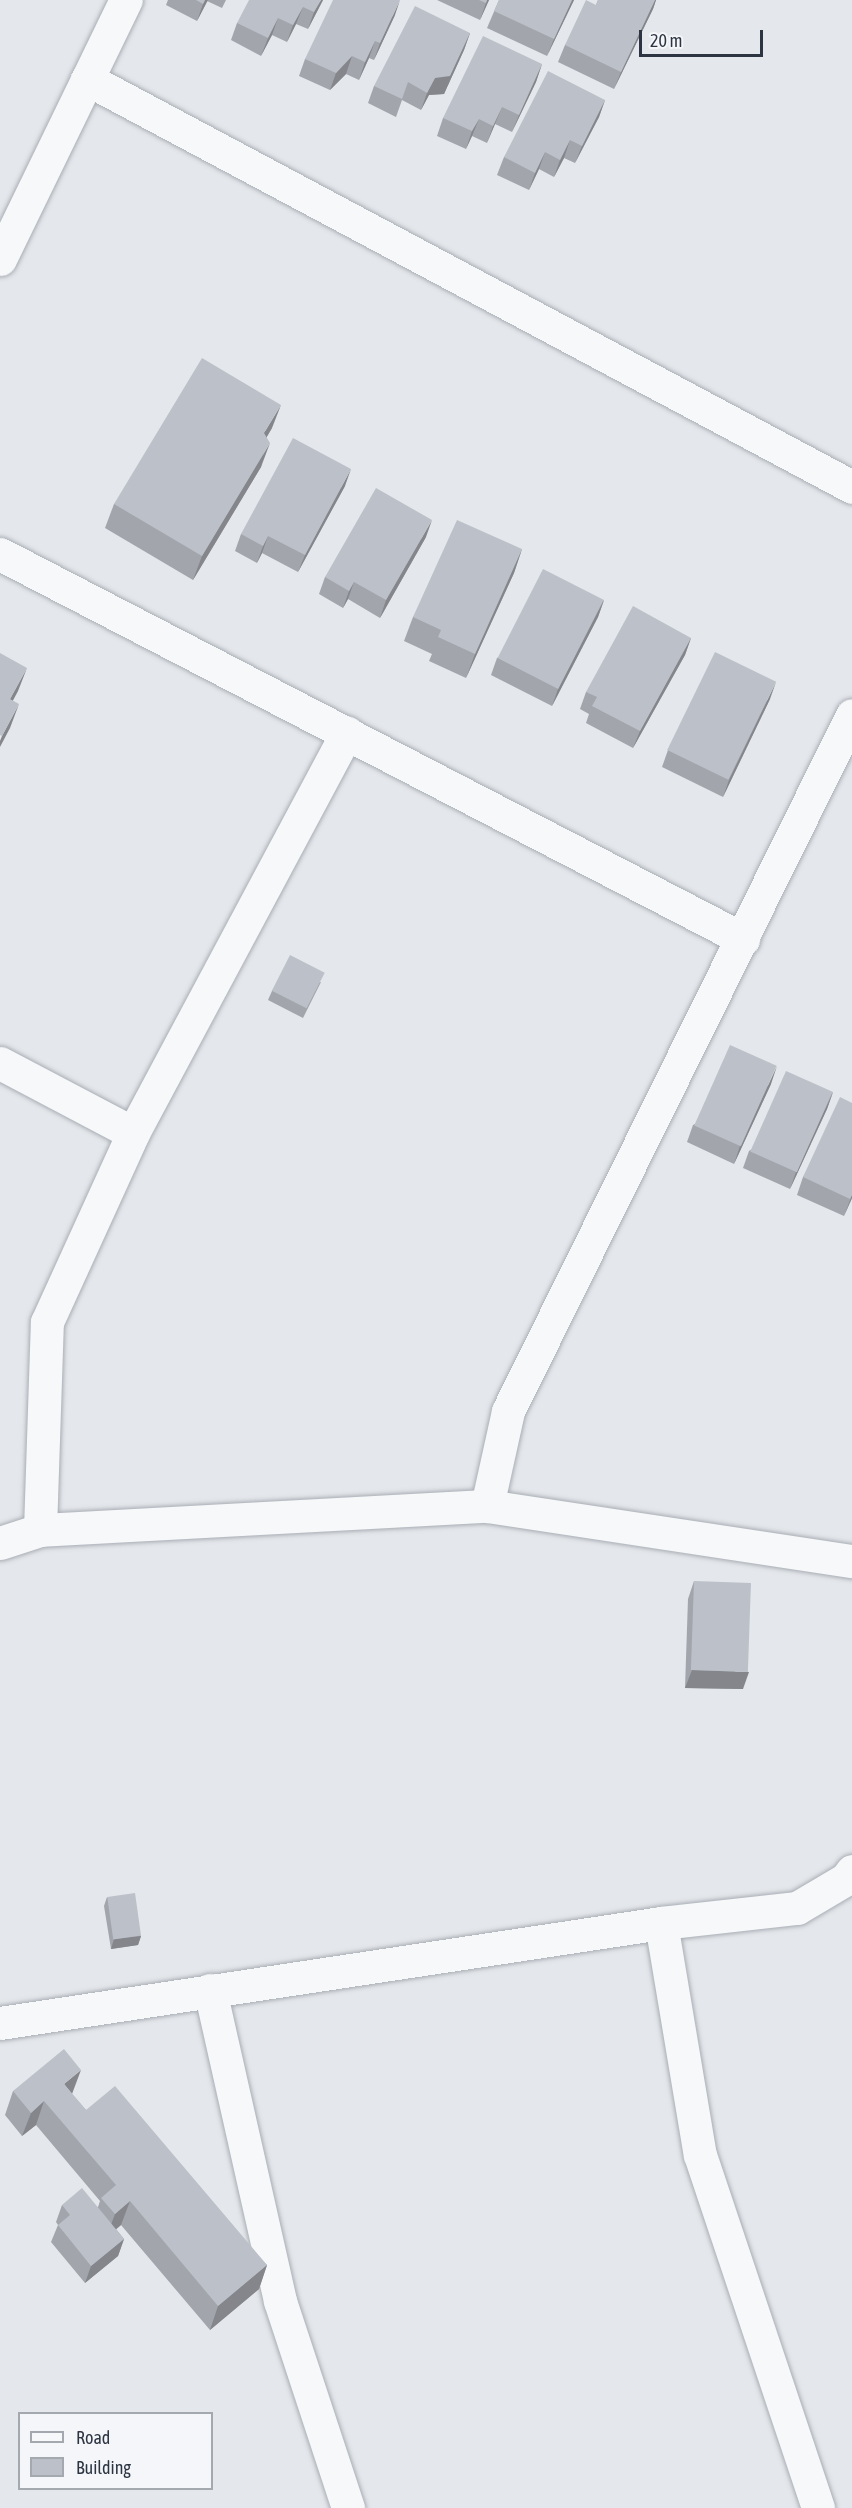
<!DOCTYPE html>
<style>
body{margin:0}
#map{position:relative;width:852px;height:2508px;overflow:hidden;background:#e4e7eb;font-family:"Asap Condensed",sans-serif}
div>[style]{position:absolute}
.roads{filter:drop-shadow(0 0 2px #a9aeb5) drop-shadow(0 0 2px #a9aeb5)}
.street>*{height:33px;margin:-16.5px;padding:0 16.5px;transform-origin:16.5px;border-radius:16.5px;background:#f7f8fa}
.wall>*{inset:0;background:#a2a5ac}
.shaded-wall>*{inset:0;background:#84868c}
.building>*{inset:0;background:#bcc0c8;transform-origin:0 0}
span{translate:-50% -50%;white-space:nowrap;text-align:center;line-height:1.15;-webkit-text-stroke:4.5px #f4f6f9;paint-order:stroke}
.legend{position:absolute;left:18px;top:2412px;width:195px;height:78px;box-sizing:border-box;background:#f4f6f9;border:2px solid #a4a9b0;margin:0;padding:8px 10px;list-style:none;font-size:18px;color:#2d3543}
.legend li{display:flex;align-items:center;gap:12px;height:30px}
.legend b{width:30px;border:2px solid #a4a9b0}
.scale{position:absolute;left:639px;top:30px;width:124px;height:27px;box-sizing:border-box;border:3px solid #2d3543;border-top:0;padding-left:8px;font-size:18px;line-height:21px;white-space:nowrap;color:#2d3543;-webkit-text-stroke:4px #f4f6f9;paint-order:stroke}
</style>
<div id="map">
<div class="roads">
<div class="street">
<div style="left:87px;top:79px;width:867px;rotate:28.07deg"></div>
<div style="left:0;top:259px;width:288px;rotate:-64.1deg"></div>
<div style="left:0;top:554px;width:837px;rotate:27.39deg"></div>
<div style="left:0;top:1063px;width:150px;rotate:27.8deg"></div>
<div style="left:487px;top:1506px;width:97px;rotate:-77.5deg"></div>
<div style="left:508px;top:1411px;width:776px;rotate:-63.7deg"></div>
<div style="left:40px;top:1530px;width:208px;rotate:-88.1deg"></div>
<div style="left:47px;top:1322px;width:208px;rotate:-65.5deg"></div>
<div style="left:133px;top:1133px;width:454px;rotate:-61.9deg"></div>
<div style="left:0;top:1543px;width:42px;rotate:-18deg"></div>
<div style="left:40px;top:1530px;width:448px;rotate:-3.1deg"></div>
<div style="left:487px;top:1506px;width:369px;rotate:8.6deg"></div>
<div style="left:661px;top:1923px;width:235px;rotate:80.5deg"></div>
<div style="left:700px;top:2155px;width:372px;rotate:71.5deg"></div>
<div style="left:210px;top:1990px;width:319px;rotate:77.3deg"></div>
<div style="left:280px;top:2301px;width:218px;rotate:71.8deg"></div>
<div style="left:0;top:2023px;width:669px;rotate:-8.6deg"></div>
<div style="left:661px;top:1923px;width:137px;rotate:-6.3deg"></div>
<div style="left:797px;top:1908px;width:57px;rotate:-30.6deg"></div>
<div style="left:846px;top:1879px;width:10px;rotate:-53deg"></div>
</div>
</div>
<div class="wall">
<div style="clip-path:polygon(168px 0,226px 0,222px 8px,207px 1px,197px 21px,166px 5px)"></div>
<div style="clip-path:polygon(323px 0,308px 29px,296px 24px,287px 42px,272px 35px,261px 56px,231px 40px,237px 23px)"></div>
<div style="clip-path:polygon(437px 0,489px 0,480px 20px)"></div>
<div style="clip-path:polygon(499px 0,574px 0,547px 56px,487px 28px)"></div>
<div style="clip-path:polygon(598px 0,656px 0,653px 9px,614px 89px,558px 62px,565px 45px,596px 5px)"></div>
<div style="clip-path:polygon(395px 15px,374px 60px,369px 58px,359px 80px,346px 74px,330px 90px,299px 76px,305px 59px)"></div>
<div style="clip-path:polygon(470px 33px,464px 50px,444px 94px,429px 95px,421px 110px,402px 100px,396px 117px,368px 103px,374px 86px)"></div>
<div style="clip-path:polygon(542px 64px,536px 82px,512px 132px,495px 124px,487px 143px,472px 136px,466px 149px,437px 136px,443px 118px)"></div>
<div style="clip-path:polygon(605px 100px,599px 117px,575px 163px,564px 158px,554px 177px,539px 169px,529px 190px,497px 175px,504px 157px)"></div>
<div style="clip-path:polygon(272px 428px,266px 438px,261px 467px,193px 580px,105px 528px,114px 504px)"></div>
<div style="clip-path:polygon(345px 486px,298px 572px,262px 553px,257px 563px,235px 551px,241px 534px)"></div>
<div style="clip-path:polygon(426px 537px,380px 618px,348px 599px,343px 608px,319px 594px,325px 577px)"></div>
<div style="clip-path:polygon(522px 549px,514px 573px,466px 678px,429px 661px,432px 654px,404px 641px,413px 617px)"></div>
<div style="clip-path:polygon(604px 600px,598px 617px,552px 706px,491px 675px,497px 658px)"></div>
<div style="clip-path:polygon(691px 638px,685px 655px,633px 748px,586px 723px,589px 714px,580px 709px,586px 692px)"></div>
<div style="clip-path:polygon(770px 699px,723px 797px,662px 767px,668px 750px)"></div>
<div style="clip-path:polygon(321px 982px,303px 1018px,268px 1000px,272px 991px)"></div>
<div style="clip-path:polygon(771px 1084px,734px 1164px,687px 1142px,693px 1125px)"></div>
<div style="clip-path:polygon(833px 1092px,827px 1109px,790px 1189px,743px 1168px,749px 1151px)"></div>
<div style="clip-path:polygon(852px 1103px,852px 1198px,844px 1216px,797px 1195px,803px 1177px)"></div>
<div style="clip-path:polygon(694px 1581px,743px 1689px,685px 1688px,688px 1599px)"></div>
<div style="clip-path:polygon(107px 1897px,141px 1936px,138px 1945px,111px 1949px,104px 1906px)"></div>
<div style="clip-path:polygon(13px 2091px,72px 2094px,86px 2110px,267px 2265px,259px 2289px,210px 2330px,121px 2225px,116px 2229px,124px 2239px,118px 2256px,85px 2283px,51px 2242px,58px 2225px,56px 2222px,62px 2205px,98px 2207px,100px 2201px,36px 2125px,22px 2136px,5px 2115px)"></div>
</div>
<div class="shaded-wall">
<div style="clip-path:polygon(205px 0,208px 0,197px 21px,203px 4px)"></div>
<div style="clip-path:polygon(321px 0,323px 0,308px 29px,314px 12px)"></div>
<div style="clip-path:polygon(400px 0,395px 15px,374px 60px,380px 43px)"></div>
<div style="clip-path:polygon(487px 0,489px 0,480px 20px)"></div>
<div style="clip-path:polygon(572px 0,574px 0,547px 56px,554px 39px)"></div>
<div style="clip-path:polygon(655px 0,656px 0,653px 9px,614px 89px,621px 72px)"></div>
<div style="clip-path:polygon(303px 7px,296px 24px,287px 42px,293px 25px)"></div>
<div style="clip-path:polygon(278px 18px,272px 35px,261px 56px,268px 38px)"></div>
<div style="clip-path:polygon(470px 33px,464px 50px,444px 94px,429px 95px,421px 110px,427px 93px,435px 78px)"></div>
<div style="clip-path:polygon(375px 41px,369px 58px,359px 80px,365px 62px)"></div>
<div style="clip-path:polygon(352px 56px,346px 74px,330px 90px,336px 73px)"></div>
<div style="clip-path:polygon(542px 64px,536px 82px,512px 132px,519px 115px)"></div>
<div style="clip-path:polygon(605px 100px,599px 117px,575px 163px,582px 146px)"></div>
<div style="clip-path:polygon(502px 107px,495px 124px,487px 143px,493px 126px)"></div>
<div style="clip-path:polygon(479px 119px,472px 136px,466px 149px,472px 131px)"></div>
<div style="clip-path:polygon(570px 140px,564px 158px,554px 177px,560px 160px)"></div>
<div style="clip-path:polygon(545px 152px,539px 169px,529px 190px,535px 173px)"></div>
<div style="clip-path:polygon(281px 405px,272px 428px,255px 457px,264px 433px)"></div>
<div style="clip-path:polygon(270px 443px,261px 467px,193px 580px,202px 556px)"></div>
<div style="clip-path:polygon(351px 469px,345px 486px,298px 572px,305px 555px)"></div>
<div style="clip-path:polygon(432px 520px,426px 537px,380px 618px,386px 600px)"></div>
<div style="clip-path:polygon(268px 536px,262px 553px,257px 563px,263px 546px)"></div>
<div style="clip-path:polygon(522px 549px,514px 573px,466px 678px,475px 654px)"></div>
<div style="clip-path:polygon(354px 582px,348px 599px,343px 608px,349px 591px)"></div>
<div style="clip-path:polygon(604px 600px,598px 617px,552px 706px,558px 689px)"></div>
<div style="clip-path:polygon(691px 638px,685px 655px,633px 748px,640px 731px)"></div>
<div style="clip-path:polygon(27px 668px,18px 691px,1px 723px,10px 699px)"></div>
<div style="clip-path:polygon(776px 682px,770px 699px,723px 797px,729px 780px)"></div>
<div style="clip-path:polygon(19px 704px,10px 728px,0 747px,0 741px,2px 736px)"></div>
<div style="clip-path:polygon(777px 1066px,771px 1084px,734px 1164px,740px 1146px)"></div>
<div style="clip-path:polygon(833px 1092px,827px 1109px,790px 1189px,796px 1172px)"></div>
<div style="clip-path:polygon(852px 1195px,852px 1198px,844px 1216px)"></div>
<div style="clip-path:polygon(692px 1670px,749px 1672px,743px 1689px,685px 1688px)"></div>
<div style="clip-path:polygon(141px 1936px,138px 1945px,111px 1949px,114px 1939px)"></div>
<div style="clip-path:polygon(81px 2070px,72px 2094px,64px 2084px)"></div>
<div style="clip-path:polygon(44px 2101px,36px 2125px,22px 2136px,31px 2113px)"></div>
<div style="clip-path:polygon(130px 2201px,121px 2225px,106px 2238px,115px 2214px)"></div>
<div style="clip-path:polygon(124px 2239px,118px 2256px,85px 2283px,91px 2266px)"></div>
<div style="clip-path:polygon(267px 2265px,259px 2289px,210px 2330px,218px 2306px)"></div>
</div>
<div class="building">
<div style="clip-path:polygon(196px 0,205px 0,203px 4px)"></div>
<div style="clip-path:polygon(249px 0,321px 0,314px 12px,303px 7px,293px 25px,278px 18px,268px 38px,237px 23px)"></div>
<div style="clip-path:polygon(333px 0,400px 0,380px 43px,375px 41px,365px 62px,352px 56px,336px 73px,305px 59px)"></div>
<div style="clip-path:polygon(479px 0,487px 0,486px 3px)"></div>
<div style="clip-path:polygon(499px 0,572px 0,554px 39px,494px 11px)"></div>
<div style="clip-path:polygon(586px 0,596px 5px,598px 0,655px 0,621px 72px,565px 45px)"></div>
<div style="clip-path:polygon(415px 6px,470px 33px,450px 76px,435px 78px,427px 93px,408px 82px,402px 99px,374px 86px)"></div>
<div style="clip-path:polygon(483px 36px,542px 64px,519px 115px,502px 107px,493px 126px,479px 119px,472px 131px,443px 118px)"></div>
<div style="clip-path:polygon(548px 71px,605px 100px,582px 146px,570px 140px,560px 160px,545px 152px,535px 173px,504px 157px)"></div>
<div style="clip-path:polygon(202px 358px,281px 405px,264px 433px,270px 443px,202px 556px,114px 504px)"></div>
<div style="clip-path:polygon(293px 438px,351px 469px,305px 555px,268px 536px,263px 546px,241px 534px)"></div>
<div style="clip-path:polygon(376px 488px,432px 520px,386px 600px,354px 582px,349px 591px,325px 577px)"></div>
<div style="clip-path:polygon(457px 520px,522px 549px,475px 654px,438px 637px,441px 630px,413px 617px)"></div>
<div style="left:543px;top:569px;width:68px;height:100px;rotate:27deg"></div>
<div style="clip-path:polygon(633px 606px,691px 638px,640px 731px,592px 706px,597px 697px,586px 692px)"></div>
<div style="left:715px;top:652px;width:68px;height:109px;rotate:26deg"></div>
<div style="clip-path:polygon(0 653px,27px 668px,10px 699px,19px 704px,2px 736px,0 735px)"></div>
<div style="left:290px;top:955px;width:39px;height:40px;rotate:27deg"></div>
<div style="left:730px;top:1045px;width:51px;height:88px;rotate:24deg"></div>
<div style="left:786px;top:1071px;width:51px;height:88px;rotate:24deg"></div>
<div style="clip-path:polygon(840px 1097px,852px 1103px,852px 1195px,850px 1199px,803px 1177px)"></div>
<div style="left:694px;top:1581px;width:57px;height:89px;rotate:2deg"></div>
<div style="left:135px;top:1893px;width:43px;height:28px;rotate:82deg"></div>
<div style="clip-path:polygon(64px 2049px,81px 2070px,64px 2084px,86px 2110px,115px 2086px,267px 2265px,218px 2306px,130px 2201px,115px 2214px,101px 2198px,116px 2185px,44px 2101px,31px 2113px,13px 2091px)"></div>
<div style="clip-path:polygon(82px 2188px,124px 2239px,91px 2266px,58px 2225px,70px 2215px,62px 2205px)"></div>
</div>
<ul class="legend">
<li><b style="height:8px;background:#f7f8fa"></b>Road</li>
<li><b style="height:16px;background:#bcc0c8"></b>Building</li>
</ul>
<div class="scale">20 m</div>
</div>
